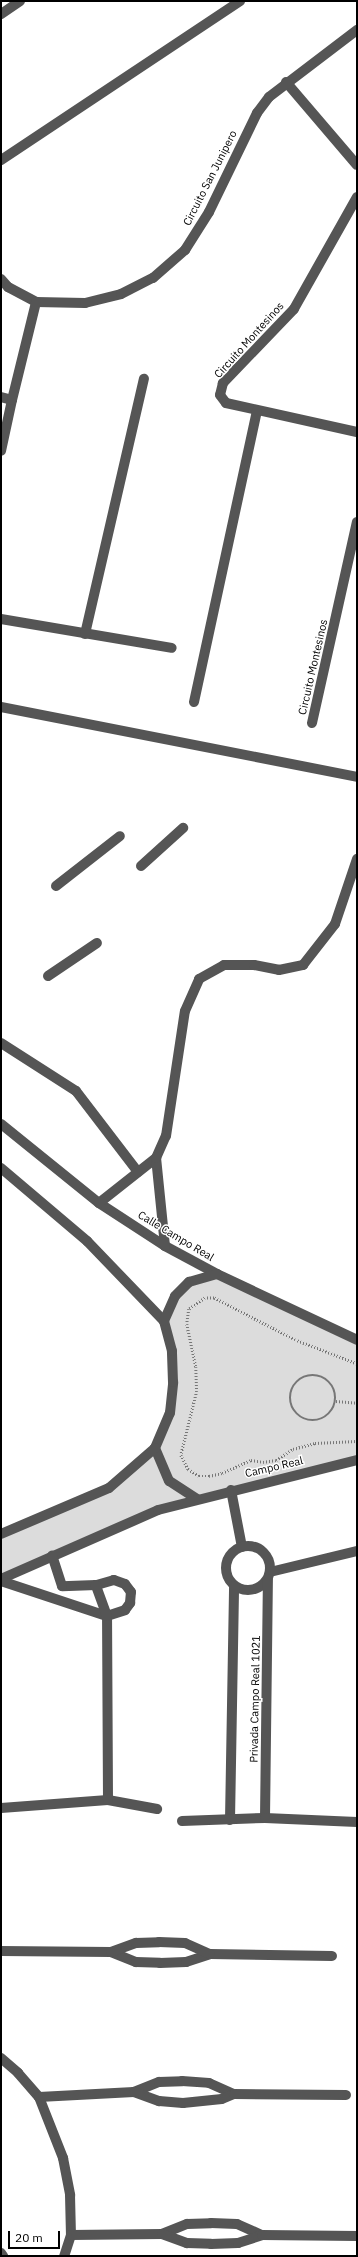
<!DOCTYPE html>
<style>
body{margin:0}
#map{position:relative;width:358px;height:2257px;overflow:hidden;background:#fff;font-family:"IBM Plex Sans",sans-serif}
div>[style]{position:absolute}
.green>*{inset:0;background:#dcdcdc}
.path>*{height:2.5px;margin-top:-1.25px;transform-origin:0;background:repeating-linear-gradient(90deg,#777 0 1px,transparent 0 3px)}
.path>.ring{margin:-1.25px;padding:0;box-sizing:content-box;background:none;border:2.5px solid #777;border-radius:50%}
.minor>*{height:10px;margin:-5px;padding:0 5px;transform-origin:5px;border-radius:5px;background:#555}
.minor>.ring{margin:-5px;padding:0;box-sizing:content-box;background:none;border:10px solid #555;border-radius:50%}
span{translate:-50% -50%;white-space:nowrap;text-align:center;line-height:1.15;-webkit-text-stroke:3px #fff;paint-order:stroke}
.street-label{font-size:11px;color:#000}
.frame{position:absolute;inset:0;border:2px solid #000;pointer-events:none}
.scale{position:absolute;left:8px;top:2231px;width:52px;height:18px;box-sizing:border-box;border:2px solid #000;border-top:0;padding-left:5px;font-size:12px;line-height:14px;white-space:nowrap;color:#000;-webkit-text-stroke:3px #fff;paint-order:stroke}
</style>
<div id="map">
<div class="green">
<div style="clip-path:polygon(217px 1274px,357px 1340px,357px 1460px,158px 1510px,1px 1579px,1px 1534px,109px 1488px,155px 1448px,173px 1382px,164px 1321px,189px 1282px)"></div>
</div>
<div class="path">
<div style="left:357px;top:1364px;width:66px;rotate:-158.8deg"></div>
<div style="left:295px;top:1340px;width:91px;rotate:-152.6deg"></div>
<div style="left:214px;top:1298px;width:9px;rotate:180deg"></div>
<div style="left:205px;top:1298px;width:19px;rotate:145deg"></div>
<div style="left:189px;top:1309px;width:15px;rotate:98deg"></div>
<div style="left:187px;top:1324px;width:44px;rotate:78.2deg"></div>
<div style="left:196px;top:1367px;width:24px;rotate:88deg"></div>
<div style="left:197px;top:1391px;width:66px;rotate:104deg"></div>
<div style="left:181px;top:1455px;width:16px;rotate:63deg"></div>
<div style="left:188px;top:1469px;width:13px;rotate:32deg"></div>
<div style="left:199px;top:1476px;width:10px"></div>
<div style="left:209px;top:1476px;width:13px;rotate:-13deg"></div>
<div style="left:222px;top:1473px;width:32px;rotate:-24deg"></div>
<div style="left:251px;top:1460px;width:12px;rotate:9deg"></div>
<div style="left:263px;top:1462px;width:13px;rotate:-9deg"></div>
<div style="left:276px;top:1460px;width:20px;rotate:-33deg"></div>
<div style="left:293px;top:1449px;width:23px;rotate:-15deg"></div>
<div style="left:315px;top:1443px;width:42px;rotate:-2.7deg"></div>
<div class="ring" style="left:290px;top:1375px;width:43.5px;height:43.5px"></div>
<div style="left:336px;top:1401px;width:21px;rotate:5deg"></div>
</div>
<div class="minor">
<div style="left:1px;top:14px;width:23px;rotate:-34deg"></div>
<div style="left:286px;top:82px;width:109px;rotate:49.5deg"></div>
<div style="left:1px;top:160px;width:287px;rotate:-33.6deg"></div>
<div style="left:357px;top:197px;width:129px;rotate:119.4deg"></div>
<div style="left:294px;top:309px;width:103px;rotate:133.8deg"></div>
<div style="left:223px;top:383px;width:12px;rotate:104deg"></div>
<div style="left:220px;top:395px;width:10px;rotate:53deg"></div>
<div style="left:226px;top:403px;width:134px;rotate:12.5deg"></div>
<div style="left:1px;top:279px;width:11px;rotate:49deg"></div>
<div style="left:8px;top:287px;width:32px;rotate:28deg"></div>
<div style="left:36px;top:302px;width:49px;rotate:1.2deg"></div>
<div style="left:85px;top:303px;width:37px;rotate:-14deg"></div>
<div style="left:121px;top:294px;width:36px;rotate:-27deg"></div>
<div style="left:153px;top:278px;width:43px;rotate:-41.2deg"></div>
<div style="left:185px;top:250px;width:45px;rotate:-57.7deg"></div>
<div style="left:209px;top:212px;width:110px;rotate:-64.1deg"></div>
<div style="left:257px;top:113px;width:20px;rotate:-53deg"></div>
<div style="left:269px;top:97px;width:111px;rotate:-37.3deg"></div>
<div style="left:1px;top:397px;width:11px;rotate:15deg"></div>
<div style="left:12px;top:400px;width:52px;rotate:102.2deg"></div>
<div style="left:12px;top:400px;width:101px;rotate:-76.2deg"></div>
<div style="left:1px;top:619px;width:173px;rotate:9.6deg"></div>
<div style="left:85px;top:634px;width:262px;rotate:-77deg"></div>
<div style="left:194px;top:702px;width:298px;rotate:-77.8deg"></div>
<div style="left:1px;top:707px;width:363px;rotate:11.1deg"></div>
<div style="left:312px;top:723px;width:206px;rotate:-77.4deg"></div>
<div style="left:141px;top:866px;width:57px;rotate:-42.1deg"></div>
<div style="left:56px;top:886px;width:81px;rotate:-38deg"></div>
<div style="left:48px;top:976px;width:59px;rotate:-34deg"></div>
<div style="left:1px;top:1043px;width:89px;rotate:32.6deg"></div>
<div style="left:76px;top:1091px;width:102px;rotate:52.6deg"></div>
<div style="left:1px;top:1124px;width:126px;rotate:38.9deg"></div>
<div style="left:99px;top:1203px;width:79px;rotate:33.1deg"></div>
<div style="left:165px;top:1246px;width:59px;rotate:28.3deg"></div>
<div style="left:217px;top:1274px;width:155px;rotate:25.2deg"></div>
<div style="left:1px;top:1168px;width:113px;rotate:40.3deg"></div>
<div style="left:87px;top:1241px;width:111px;rotate:46.1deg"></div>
<div style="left:99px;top:1203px;width:73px;rotate:-38.3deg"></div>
<div style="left:165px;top:1246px;width:88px;rotate:-95.8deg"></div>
<div style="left:156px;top:1158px;width:24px;rotate:-66deg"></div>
<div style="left:166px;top:1136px;width:126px;rotate:-81.4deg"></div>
<div style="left:185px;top:1011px;width:35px;rotate:-66deg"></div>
<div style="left:199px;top:979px;width:29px;rotate:-29deg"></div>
<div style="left:224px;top:965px;width:30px"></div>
<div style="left:254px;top:965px;width:25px;rotate:11deg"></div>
<div style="left:279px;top:970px;width:25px;rotate:-12deg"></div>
<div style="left:303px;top:965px;width:52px;rotate:-52deg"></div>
<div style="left:335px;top:924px;width:69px;rotate:-71.3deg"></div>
<div style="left:231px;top:1490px;width:58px;rotate:79.1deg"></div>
<div style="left:197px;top:1499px;width:33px;rotate:-147deg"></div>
<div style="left:169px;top:1481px;width:36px;rotate:-113deg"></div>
<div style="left:155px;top:1448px;width:38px;rotate:-67deg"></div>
<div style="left:170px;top:1413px;width:31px;rotate:-84deg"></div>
<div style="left:173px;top:1382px;width:31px;rotate:-92deg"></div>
<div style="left:172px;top:1351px;width:31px;rotate:-105deg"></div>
<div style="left:164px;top:1321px;width:27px;rotate:-66deg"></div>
<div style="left:175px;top:1296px;width:20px;rotate:-45deg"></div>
<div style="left:189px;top:1282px;width:29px;rotate:-16deg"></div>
<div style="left:1px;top:1534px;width:117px;rotate:-23.1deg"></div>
<div style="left:109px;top:1488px;width:61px;rotate:-41deg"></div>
<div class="ring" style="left:226px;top:1546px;width:34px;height:34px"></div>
<div style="left:270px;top:1572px;width:89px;rotate:-13.6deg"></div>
<div style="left:1px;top:1579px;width:171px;rotate:-23.7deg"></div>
<div style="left:158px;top:1510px;width:205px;rotate:-14.1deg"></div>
<div style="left:1px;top:1581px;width:112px;rotate:18.3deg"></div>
<div style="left:107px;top:1616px;width:19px;rotate:-18deg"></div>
<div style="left:125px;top:1610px;width:9px;rotate:-54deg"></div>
<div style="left:130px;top:1603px;width:11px;rotate:-85deg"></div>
<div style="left:131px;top:1592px;width:10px;rotate:-127deg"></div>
<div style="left:125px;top:1584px;width:12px;rotate:-160deg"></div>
<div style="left:114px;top:1580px;width:19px;rotate:164deg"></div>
<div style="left:96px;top:1585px;width:34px;rotate:178deg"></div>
<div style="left:62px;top:1586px;width:32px;rotate:-108deg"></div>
<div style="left:108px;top:1800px;width:50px;rotate:10.4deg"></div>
<div style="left:1px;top:1808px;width:107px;rotate:-4.3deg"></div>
<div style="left:108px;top:1800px;width:184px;rotate:-90.3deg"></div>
<div style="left:107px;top:1616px;width:33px;rotate:-110deg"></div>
<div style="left:265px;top:1818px;width:239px;rotate:-89.3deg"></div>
<div style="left:230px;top:1820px;width:234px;rotate:-89deg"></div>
<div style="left:182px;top:1821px;width:83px;rotate:-2.1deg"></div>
<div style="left:265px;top:1818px;width:92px;rotate:2.5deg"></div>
<div style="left:1px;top:1951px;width:110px;rotate:0.5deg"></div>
<div style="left:111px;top:1952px;width:27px;rotate:22deg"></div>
<div style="left:136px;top:1962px;width:24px;rotate:2deg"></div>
<div style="left:160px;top:1963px;width:26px;rotate:-2deg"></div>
<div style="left:186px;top:1962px;width:25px;rotate:-18deg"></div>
<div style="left:210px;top:1954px;width:122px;rotate:0.9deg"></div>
<div style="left:111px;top:1952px;width:27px;rotate:-20deg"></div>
<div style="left:136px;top:1943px;width:23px;rotate:-2deg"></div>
<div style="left:159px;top:1942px;width:26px;rotate:2deg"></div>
<div style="left:185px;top:1943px;width:27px;rotate:24deg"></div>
<div style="left:1px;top:2058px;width:23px;rotate:41deg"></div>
<div style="left:18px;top:2073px;width:32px;rotate:49deg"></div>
<div style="left:39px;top:2097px;width:66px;rotate:68.5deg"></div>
<div style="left:63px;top:2158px;width:38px;rotate:79deg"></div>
<div style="left:70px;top:2195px;width:40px;rotate:88.6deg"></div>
<div style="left:71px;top:2235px;width:22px;rotate:108deg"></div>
<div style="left:134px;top:2092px;width:27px;rotate:-22deg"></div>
<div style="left:159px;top:2082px;width:23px;rotate:-2deg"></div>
<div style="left:182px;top:2081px;width:27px;rotate:4deg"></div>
<div style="left:209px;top:2083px;width:27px;rotate:24deg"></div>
<div style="left:39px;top:2097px;width:95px;rotate:-3deg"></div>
<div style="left:134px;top:2092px;width:27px;rotate:20deg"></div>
<div style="left:159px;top:2101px;width:24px;rotate:5deg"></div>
<div style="left:183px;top:2103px;width:39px;rotate:-6deg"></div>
<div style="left:222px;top:2099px;width:13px;rotate:-23deg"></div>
<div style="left:234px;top:2094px;width:112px;rotate:0.5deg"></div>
<div style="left:162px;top:2234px;width:27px;rotate:-22deg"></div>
<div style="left:187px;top:2224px;width:24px;rotate:-2deg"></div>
<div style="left:211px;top:2223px;width:26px;rotate:2deg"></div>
<div style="left:237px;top:2224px;width:27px;rotate:24deg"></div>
<div style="left:71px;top:2235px;width:91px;rotate:-0.6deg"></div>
<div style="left:162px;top:2234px;width:27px;rotate:20deg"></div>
<div style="left:187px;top:2243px;width:24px;rotate:2deg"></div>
<div style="left:211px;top:2244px;width:27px;rotate:-2deg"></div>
<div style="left:238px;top:2243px;width:25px;rotate:-18deg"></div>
<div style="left:262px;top:2235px;width:95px;rotate:0.6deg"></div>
<div style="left:1px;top:2253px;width:4px;rotate:56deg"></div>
</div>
<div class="street-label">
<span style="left:210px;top:178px;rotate:-63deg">Circuito San Junipero</span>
<span style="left:249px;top:340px;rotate:-48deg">Circuito Montesinos</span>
<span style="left:313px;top:667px;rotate:-77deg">Circuito Montesinos</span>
<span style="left:176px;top:1236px;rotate:31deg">Calle Campo Real</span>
<span style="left:274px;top:1467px;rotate:-13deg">Campo Real</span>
<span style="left:255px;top:1699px;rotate:-89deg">Privada Campo Real 1021</span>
</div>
<div class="frame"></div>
<div class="scale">20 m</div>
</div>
